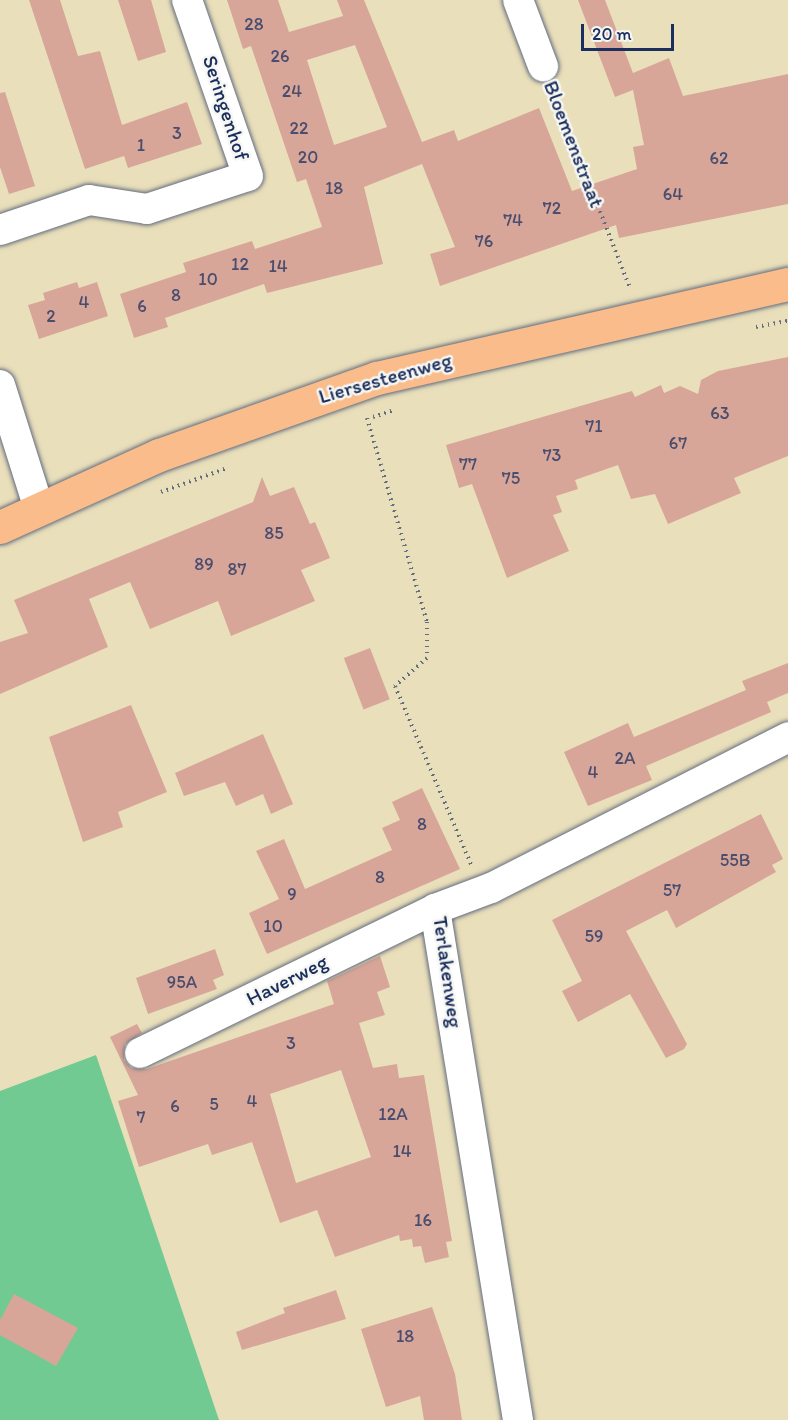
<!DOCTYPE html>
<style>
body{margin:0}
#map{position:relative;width:788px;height:1420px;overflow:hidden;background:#eadfbb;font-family:Itim,sans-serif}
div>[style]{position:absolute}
.green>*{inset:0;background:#71ca91}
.building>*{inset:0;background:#d7a699;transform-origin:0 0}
.path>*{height:4px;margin-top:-2px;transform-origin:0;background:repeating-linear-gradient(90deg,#636d7f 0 1.5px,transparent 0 6px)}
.roads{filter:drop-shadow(0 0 2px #636d7f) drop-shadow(0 0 2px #636d7f)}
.minor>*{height:30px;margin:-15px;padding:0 15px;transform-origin:15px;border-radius:15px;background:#fff}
.primary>*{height:33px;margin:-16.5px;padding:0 16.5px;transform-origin:16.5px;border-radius:16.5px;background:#f9bc8a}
span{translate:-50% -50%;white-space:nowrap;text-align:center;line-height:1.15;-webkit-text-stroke:5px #f6f6f2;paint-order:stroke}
.number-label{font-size:18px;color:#4a4d6d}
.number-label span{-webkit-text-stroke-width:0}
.street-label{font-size:21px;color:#1b2f5e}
.scale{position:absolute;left:581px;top:24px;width:93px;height:27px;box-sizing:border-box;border:3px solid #1b2f5e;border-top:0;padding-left:8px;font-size:18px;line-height:21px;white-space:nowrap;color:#1b2f5e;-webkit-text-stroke:4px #f6f6f2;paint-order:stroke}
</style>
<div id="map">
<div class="green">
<div style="clip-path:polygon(96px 1055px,219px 1420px,0 1420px,0 1091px)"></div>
</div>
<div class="building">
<div style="clip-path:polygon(29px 0,60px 0,78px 56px,100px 51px,122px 125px,187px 102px,202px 144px,128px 168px,124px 156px,85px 169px)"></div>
<div style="clip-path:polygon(118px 0,151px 0,166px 52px,138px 61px)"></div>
<div style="clip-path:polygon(evenodd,227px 0,278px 0,289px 32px,343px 16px,337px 0,364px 0,422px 142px,454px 130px,458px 141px,539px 108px,572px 191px,637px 169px,633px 147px,644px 145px,633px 90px,615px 97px,578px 0,605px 0,633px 73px,669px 58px,683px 96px,788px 74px,788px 204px,619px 238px,616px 225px,440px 286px,430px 254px,455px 247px,422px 164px,364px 187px,383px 264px,267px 293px,264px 284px,165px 318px,168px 327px,134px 338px,120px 294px,186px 272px,183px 263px,252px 241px,255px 249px,322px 227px,306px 179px,297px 182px,251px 46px,243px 49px,227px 0,355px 45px,387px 127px,334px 145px,307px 60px,355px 45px)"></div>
<div style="clip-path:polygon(5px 92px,35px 186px,9px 194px,0 167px,0 93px)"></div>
<div style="clip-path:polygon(77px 282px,79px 288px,97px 282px,108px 316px,39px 339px,28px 305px,45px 300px,43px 293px)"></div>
<div style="clip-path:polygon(788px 357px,788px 456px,734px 478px,741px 493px,668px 524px,655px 494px,631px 499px,618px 465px,575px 480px,578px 489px,556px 496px,562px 512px,553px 515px,569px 551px,507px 578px,472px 484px,459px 488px,446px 445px,632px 391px,635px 397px,661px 385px,664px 393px,680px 386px,698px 394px,701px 380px,718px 371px)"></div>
<div style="clip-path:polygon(262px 477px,270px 496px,294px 487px,310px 524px,315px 522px,330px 558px,301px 570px,315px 601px,231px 636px,218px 601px,150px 629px,130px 582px,89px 599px,108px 647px,0 694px,0 642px,28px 633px,14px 600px,253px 502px)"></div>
<div style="left:370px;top:648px;width:55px;height:28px;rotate:69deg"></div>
<div style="clip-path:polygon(788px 663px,788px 693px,767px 702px,771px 712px,646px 766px,652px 780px,588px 806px,564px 752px,628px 723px,634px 737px,746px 690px,742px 681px)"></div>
<div style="clip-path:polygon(131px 705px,167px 792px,118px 812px,123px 827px,83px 842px,49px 737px)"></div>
<div style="clip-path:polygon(263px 734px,293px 804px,271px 814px,263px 794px,236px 806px,225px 782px,184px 796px,175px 773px)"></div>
<div style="clip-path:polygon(422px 788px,460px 869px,267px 954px,249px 913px,279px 899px,256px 851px,284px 839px,305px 889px,392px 850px,382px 828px,400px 820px,392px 802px)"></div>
<div style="clip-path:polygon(761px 814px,783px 859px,772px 865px,776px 872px,676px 928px,667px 910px,626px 931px,687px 1044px,684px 1049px,666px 1058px,630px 994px,578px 1022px,562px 991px,582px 981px,552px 920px)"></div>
<div style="clip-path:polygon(215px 949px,224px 975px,213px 980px,217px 989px,148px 1014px,136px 978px)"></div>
<div style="clip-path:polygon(evenodd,380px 956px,390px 987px,377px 992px,385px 1015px,359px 1023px,373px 1068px,397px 1064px,399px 1078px,424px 1075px,452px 1241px,446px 1242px,449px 1257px,425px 1263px,421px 1246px,413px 1247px,412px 1239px,400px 1241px,399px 1235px,335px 1257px,317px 1210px,280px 1223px,252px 1142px,212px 1155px,208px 1144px,139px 1167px,118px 1101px,138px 1095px,110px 1037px,137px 1024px,142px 1033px,125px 1044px,124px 1060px,131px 1068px,147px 1069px,334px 1004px,327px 981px,380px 956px,341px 1070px,371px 1157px,296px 1183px,270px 1094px,341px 1070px)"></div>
<div style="clip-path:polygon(336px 1290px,346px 1319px,242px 1350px,236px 1332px,285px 1313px,283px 1308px)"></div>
<div style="clip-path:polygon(14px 1294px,78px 1328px,56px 1366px,0 1335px,0 1320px)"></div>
<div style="clip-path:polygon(432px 1307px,455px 1374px,462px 1420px,424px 1420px,420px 1396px,386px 1407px,361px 1329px)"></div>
</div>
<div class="path">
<div style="left:554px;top:94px;width:208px;rotate:68.6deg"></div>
<div style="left:756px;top:327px;width:33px;rotate:-11deg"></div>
<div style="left:373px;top:417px;width:23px;rotate:-18deg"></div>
<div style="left:367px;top:418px;width:213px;rotate:73.6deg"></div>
<div style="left:427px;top:622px;width:36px;rotate:90deg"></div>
<div style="left:427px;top:658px;width:43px;rotate:138.8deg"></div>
<div style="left:395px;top:686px;width:194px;rotate:66.9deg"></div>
<div style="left:161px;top:492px;width:68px;rotate:-19.8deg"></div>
</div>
<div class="roads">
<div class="minor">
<div style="left:518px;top:0;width:71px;rotate:69.3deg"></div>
<div style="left:0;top:230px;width:94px;rotate:-18.6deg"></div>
<div style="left:89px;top:200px;width:59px;rotate:8.8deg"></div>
<div style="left:147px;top:209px;width:106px;rotate:-18.1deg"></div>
<div style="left:248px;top:176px;width:186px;rotate:-109.1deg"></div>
<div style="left:0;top:385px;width:130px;rotate:72.5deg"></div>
<div style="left:140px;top:1053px;width:328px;rotate:-26deg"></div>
<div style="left:518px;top:1420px;width:518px;rotate:-99.23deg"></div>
<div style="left:435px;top:909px;width:60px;rotate:-20.6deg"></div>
<div style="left:491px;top:888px;width:333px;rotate:-26.9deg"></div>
</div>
<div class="primary">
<div style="left:0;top:527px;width:175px;rotate:-24.4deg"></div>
<div style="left:159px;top:455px;width:231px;rotate:-19.5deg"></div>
<div style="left:377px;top:378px;width:422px;rotate:-12.9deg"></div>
</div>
</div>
<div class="number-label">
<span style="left:254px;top:24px">28</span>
<span style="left:280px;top:56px">26</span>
<span style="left:292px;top:91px">24</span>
<span style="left:299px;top:128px">22</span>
<span style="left:177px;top:133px">3</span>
<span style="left:141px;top:145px">1</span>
<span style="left:308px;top:157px">20</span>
<span style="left:719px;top:158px">62</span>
<span style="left:334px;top:188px">18</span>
<span style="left:673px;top:194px">64</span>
<span style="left:552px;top:208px">72</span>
<span style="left:513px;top:220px">74</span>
<span style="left:484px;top:241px">76</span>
<span style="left:240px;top:264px">12</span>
<span style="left:278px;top:266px">14</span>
<span style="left:208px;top:279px">10</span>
<span style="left:176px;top:295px">8</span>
<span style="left:84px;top:302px">4</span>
<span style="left:142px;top:306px">6</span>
<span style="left:51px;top:316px">2</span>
<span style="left:720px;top:413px">63</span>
<span style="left:594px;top:426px">71</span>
<span style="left:678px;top:443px">67</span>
<span style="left:552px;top:455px">73</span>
<span style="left:468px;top:464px">77</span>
<span style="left:511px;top:478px">75</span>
<span style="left:274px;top:533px">85</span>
<span style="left:204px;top:564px">89</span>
<span style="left:237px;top:569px">87</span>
<span style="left:625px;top:758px">2A</span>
<span style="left:593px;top:772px">4</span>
<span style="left:422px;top:824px">8</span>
<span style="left:735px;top:860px">55B</span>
<span style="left:380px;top:877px">8</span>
<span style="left:672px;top:890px">57</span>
<span style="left:292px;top:894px">9</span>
<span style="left:273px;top:926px">10</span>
<span style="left:594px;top:936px">59</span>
<span style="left:182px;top:982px">95A</span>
<span style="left:291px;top:1043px">3</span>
<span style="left:252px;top:1101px">4</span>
<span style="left:214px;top:1104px">5</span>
<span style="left:175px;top:1106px">6</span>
<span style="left:393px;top:1114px">12A</span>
<span style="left:141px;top:1117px">7</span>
<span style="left:402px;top:1151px">14</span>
<span style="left:423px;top:1220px">16</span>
<span style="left:405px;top:1336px">18</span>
</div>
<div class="street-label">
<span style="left:226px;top:108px;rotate:72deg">Seringenhof</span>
<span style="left:574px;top:144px;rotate:69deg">Bloemenstraat</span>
<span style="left:385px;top:378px;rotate:-16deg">Liersesteenweg</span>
<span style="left:448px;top:972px;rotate:82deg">Terlakenweg</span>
<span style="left:287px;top:980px;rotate:-27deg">Haverweg</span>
</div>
<div class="scale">20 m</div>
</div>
